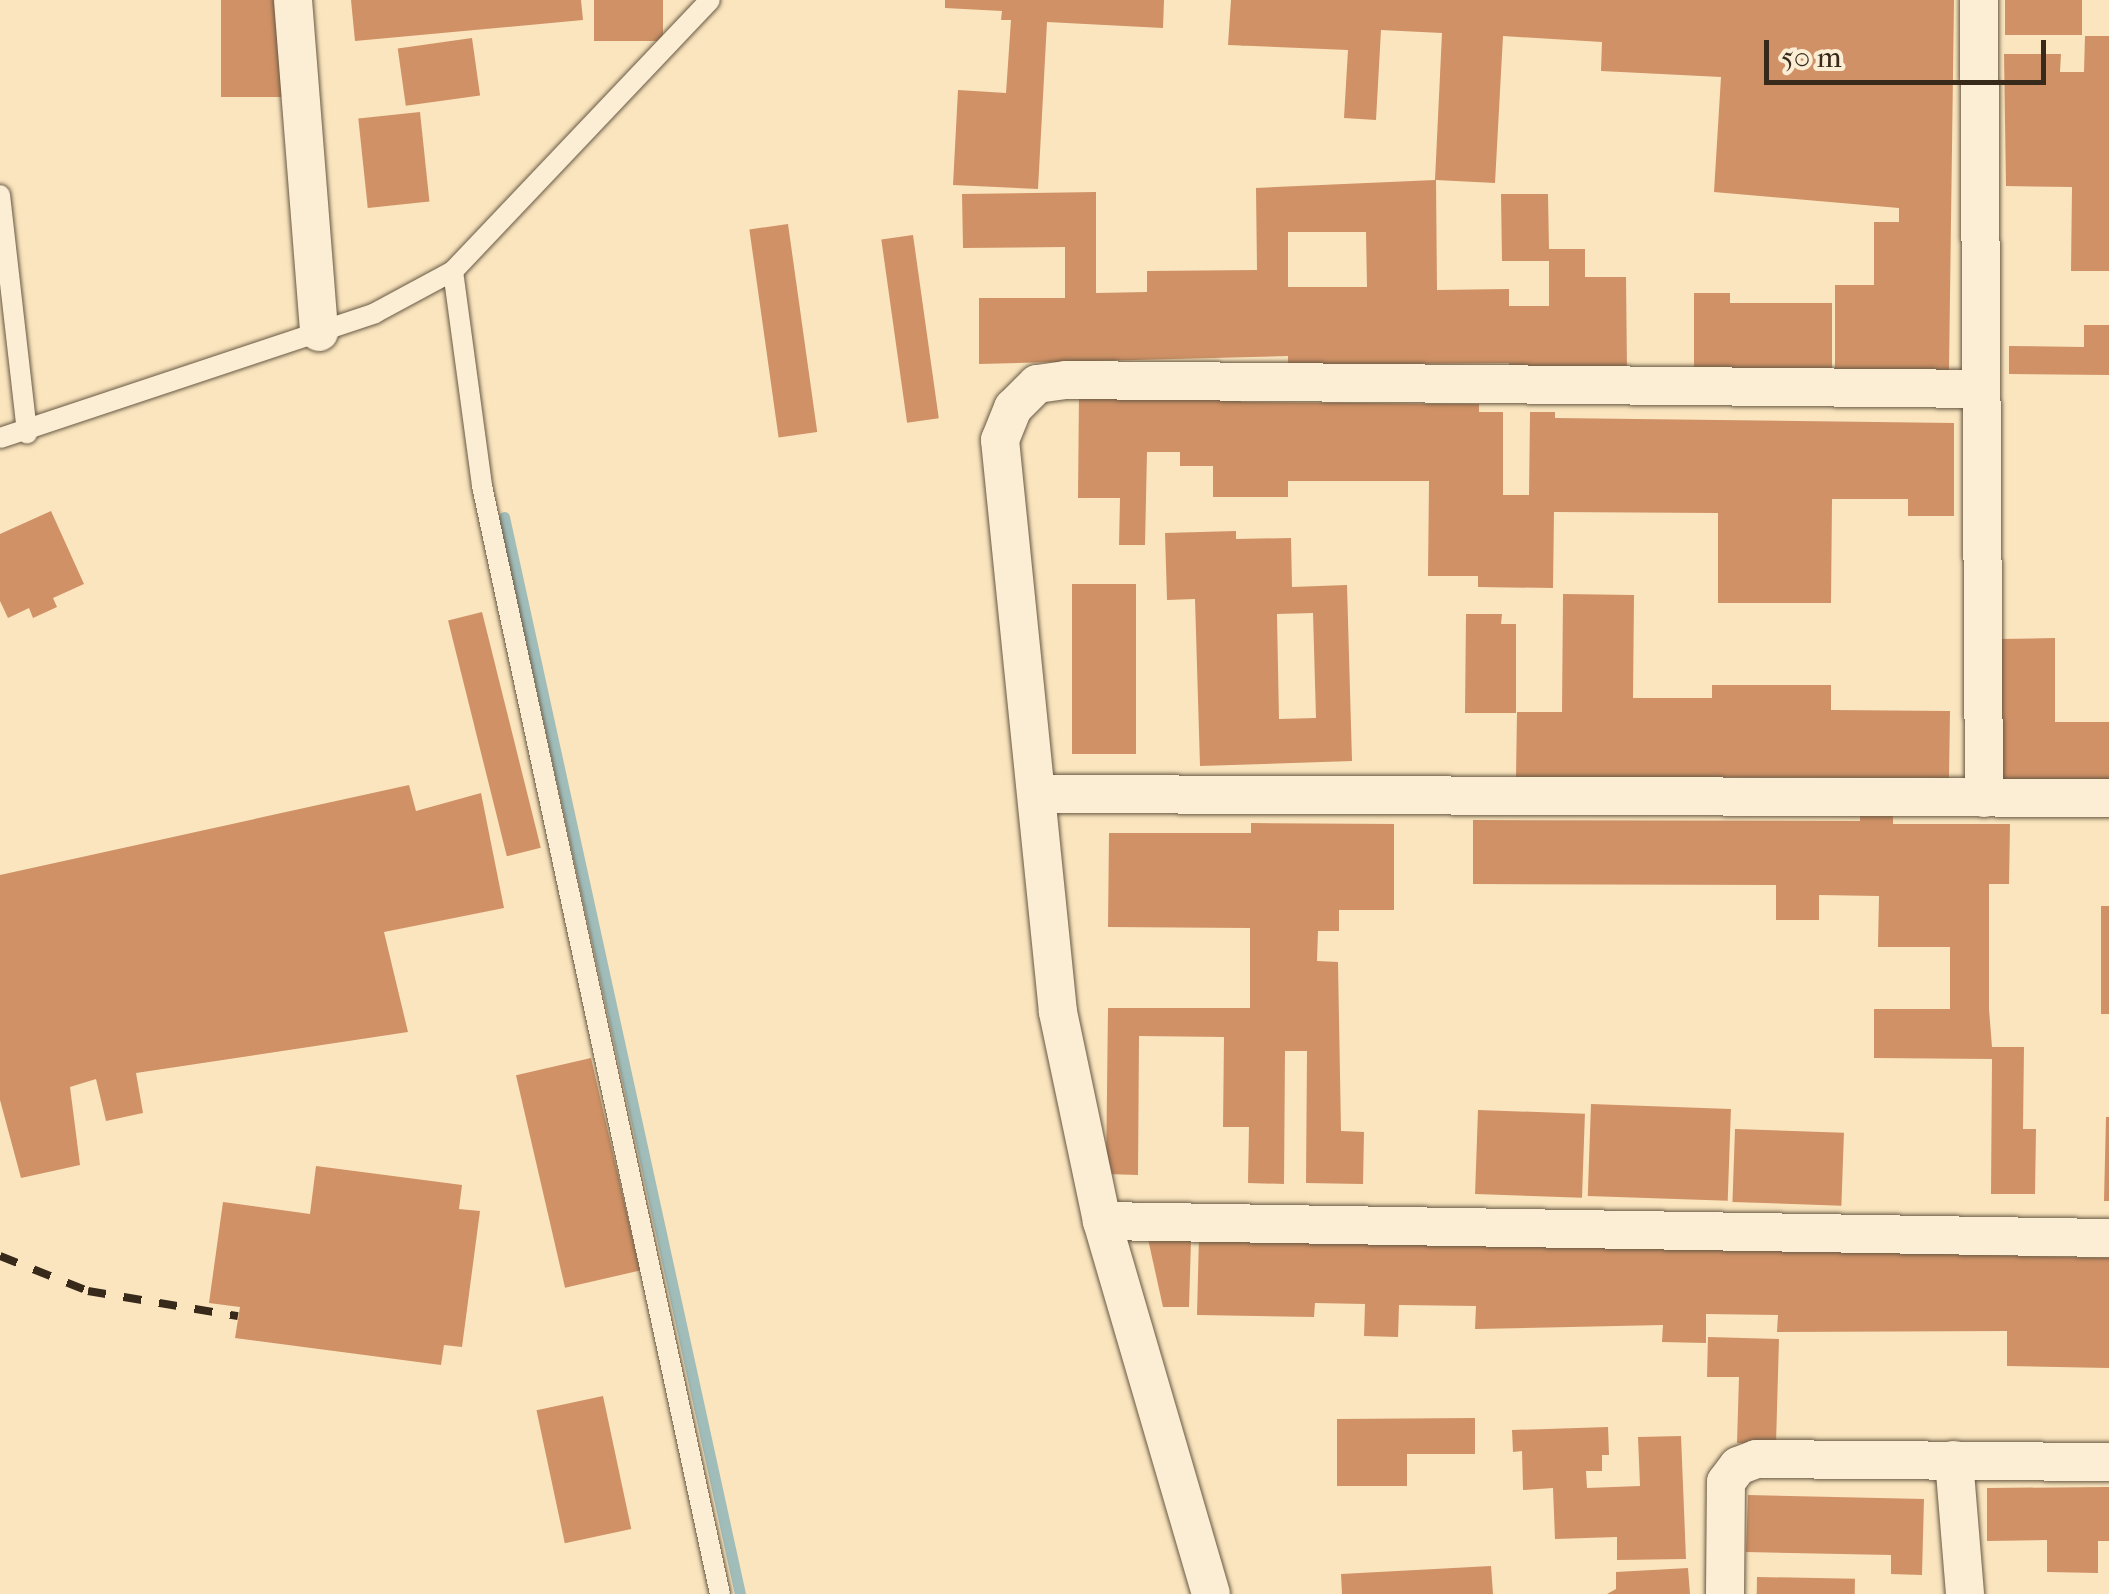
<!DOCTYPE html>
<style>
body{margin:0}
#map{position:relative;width:2109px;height:1594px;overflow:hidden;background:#fae5be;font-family:"IM FELL French Canon",serif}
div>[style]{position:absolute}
.stream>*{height:11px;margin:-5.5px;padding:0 5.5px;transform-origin:5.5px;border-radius:5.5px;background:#a1bdba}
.building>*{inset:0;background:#d09166;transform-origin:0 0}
.roads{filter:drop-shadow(0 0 2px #685944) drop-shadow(0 0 2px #685944)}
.service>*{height:20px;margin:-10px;padding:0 10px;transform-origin:10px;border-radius:10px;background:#fceed5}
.minor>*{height:38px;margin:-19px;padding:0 19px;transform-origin:19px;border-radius:19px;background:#fceed5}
.rail>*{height:8px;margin-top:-4px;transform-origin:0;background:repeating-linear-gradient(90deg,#382a1b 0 18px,transparent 0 36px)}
span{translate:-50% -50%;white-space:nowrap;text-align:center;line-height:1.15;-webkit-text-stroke:8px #fceed5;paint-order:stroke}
.scale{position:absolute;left:1764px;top:40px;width:282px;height:45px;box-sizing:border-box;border:5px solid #382a1b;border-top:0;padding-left:12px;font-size:30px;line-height:35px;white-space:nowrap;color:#382a1b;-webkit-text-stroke:8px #fceed5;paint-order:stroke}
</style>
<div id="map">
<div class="stream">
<div style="left:504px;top:517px;width:1103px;rotate:77.64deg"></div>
</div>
<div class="building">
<div style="left:221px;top:0;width:67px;height:97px"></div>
<div style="clip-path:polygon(351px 0,581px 0,583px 20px,355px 41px)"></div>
<div style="left:594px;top:0;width:69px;height:41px"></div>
<div style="clip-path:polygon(945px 0,1164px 0,1163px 28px,1047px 22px,1038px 189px,953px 185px,958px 90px,1006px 93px,1011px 20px,1001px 20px,1002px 11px,945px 8px)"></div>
<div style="clip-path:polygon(evenodd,1231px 0,1954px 0,1949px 370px,1835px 371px,1835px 285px,1874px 285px,1874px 222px,1899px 222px,1899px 208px,1714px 192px,1721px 77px,1601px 71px,1602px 42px,1503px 36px,1495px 183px,1436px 180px,1437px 290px,1509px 289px,1509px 306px,1549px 306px,1549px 261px,1502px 261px,1501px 194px,1548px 194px,1549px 249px,1585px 249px,1585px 277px,1626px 277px,1627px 370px,1509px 371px,1509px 363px,1288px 365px,1288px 356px,979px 364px,979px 298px,1065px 298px,1065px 247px,963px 248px,962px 194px,1096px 192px,1096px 293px,1147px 292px,1147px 271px,1257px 270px,1256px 188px,1435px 180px,1442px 33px,1381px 30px,1376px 120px,1344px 118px,1348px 50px,1228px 45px,1231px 0,1288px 232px,1366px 232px,1367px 287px,1288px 287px,1288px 232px)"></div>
<div style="left:2005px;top:0;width:77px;height:35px"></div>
<div style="clip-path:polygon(2085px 36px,2109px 36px,2109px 271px,2071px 271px,2072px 187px,2006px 186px,2004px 54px,2061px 54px,2060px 72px,2084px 72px)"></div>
<div style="left:472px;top:38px;width:58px;height:75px;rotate:82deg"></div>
<div style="left:420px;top:112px;width:90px;height:62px;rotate:84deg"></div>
<div style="left:788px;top:224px;width:210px;height:39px;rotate:82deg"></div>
<div style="left:913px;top:235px;width:185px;height:32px;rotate:82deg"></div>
<div style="clip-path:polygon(1694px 293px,1730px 293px,1730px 303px,1832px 303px,1832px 373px,1694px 372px)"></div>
<div style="clip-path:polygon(2084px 325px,2109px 325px,2109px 375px,2009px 374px,2009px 346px,2084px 347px)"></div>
<div style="clip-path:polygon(1079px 392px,1241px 393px,1241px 402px,1479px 404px,1479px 412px,1503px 412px,1503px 495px,1529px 495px,1530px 412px,1555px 412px,1555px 418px,1954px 423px,1954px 516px,1908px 516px,1908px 499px,1832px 499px,1831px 603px,1718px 603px,1718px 513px,1554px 512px,1553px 588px,1478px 587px,1478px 576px,1428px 576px,1429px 481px,1288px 481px,1288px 497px,1213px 497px,1213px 466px,1180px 466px,1180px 452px,1147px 452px,1145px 545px,1119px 545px,1120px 498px,1078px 498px)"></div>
<div style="clip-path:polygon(51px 511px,84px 584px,53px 598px,57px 607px,33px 618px,29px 608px,8px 618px,0 601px,0 534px)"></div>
<div style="clip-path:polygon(evenodd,1236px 531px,1236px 539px,1291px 538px,1292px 587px,1347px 585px,1352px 761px,1200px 766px,1195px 599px,1167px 600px,1165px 533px,1236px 531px,1313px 613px,1316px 718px,1279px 719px,1277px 614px,1313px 613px)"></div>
<div style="left:1072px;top:584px;width:64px;height:170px"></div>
<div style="clip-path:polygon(1563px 594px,1634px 595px,1633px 698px,1712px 698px,1712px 685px,1831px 685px,1831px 710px,1950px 711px,1949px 778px,1516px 777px,1517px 712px,1562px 712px)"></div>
<div style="left:482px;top:612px;width:243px;height:35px;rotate:76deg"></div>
<div style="clip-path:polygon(1466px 614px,1502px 614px,1501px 624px,1516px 624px,1516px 713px,1465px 713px)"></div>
<div style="clip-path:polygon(2055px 638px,2055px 722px,2109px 722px,2109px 780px,1999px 780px,2000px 639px)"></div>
<div style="clip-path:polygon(409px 785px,416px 811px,481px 793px,504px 908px,384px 932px,408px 1032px,136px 1073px,143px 1113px,106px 1121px,96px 1079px,70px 1087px,80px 1165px,21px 1178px,0 1100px,0 875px)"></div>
<div style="clip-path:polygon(1860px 812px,1893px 813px,1893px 824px,2010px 824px,2009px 884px,1989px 884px,1989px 1009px,1992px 1047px,2024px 1047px,2023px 1129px,2036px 1129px,2035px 1194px,1991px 1194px,1992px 1059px,1874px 1058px,1874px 1009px,1950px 1009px,1950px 947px,1878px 947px,1879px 896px,1819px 895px,1819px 920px,1776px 920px,1776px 885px,1473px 884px,1473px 820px,1860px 821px)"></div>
<div style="clip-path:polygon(1251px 823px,1394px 824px,1394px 910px,1339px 910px,1339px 931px,1318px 931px,1317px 961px,1338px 962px,1341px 1131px,1364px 1132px,1363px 1184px,1306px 1183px,1307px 1051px,1285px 1051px,1284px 1184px,1248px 1183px,1249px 1127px,1223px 1127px,1224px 1037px,1139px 1036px,1138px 1175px,1106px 1174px,1108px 1008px,1250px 1008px,1250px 928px,1108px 927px,1109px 833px,1251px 833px)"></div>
<div style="left:2101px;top:906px;width:8px;height:108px"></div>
<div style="left:591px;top:1058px;width:218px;height:77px;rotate:77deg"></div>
<div style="left:1591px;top:1104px;width:140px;height:92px;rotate:2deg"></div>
<div style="left:1478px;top:1110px;width:107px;height:84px;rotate:2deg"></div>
<div style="clip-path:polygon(2106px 1117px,2109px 1117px,2109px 1201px,2104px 1201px)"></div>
<div style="left:1735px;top:1129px;width:109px;height:73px;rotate:2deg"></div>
<div style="clip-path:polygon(316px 1166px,462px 1185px,459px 1209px,480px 1211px,462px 1347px,444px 1345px,441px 1365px,235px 1338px,240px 1307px,209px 1303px,223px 1202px,310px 1214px)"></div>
<div style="clip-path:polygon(1199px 1236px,2109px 1258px,2109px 1368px,2007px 1366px,2007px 1331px,1777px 1332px,1778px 1315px,1706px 1314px,1706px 1343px,1662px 1342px,1663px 1325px,1475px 1329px,1476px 1306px,1399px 1305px,1398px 1337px,1364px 1336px,1365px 1304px,1315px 1303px,1314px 1317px,1197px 1315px)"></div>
<div style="clip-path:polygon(1148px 1239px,1191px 1240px,1189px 1307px,1163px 1307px)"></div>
<div style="clip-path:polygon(1708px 1337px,1779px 1339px,1776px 1444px,1737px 1443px,1739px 1377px,1707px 1377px)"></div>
<div style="left:603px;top:1396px;width:136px;height:68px;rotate:78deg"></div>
<div style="clip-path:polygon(1475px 1418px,1475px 1454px,1407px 1454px,1407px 1486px,1337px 1486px,1337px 1419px)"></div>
<div style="clip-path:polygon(1608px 1427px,1609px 1455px,1602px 1455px,1602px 1471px,1586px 1471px,1587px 1488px,1640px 1486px,1638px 1437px,1681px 1436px,1686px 1559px,1617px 1560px,1617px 1537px,1555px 1539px,1553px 1488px,1523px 1490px,1522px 1451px,1513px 1452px,1512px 1430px)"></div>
<div style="clip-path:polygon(2109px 1487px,2109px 1541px,2098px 1541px,2098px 1573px,2047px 1572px,2047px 1540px,1987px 1541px,1987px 1488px)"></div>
<div style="clip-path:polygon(1748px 1495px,1924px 1499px,1922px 1575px,1891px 1574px,1891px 1555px,1746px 1552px)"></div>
<div style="clip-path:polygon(1491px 1566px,1493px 1594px,1342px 1594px,1341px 1574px)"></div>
<div style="clip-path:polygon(1688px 1568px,1690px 1594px,1607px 1594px,1616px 1589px,1616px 1572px)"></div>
<div style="left:1757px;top:1577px;width:98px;height:17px;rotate:1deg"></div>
</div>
<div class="roads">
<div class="service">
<div style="left:0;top:195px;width:240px;rotate:83.5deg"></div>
<div style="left:453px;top:271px;width:373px;rotate:-46.5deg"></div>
<div style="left:0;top:438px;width:395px;rotate:-18.4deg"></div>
<div style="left:375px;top:313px;width:89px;rotate:-28.3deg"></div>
<div style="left:453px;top:271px;width:217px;rotate:82.3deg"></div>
<div style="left:482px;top:486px;width:1133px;rotate:77.88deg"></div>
</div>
<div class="minor">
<div style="left:293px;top:0;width:333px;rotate:85.5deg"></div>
<div style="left:1979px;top:0;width:798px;rotate:89.64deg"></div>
<div style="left:1040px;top:794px;width:1069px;rotate:0.21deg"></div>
<div style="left:1102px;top:1221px;width:1007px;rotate:0.97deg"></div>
<div style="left:1954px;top:1460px;width:134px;rotate:85.3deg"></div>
<div style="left:1211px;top:1594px;width:389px;rotate:-106.3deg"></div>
<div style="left:1102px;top:1221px;width:214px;rotate:-101.9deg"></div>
<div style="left:1058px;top:1012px;width:575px;rotate:-95.79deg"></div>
<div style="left:1000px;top:440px;width:35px;rotate:-68deg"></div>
<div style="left:1013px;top:408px;width:34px;rotate:-45deg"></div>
<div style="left:1037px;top:384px;width:29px;rotate:-8deg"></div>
<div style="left:1066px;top:380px;width:915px;rotate:0.56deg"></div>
<div style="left:1725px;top:1594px;width:112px;rotate:-89.5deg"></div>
<div style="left:1726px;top:1482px;width:20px;rotate:-53deg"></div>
<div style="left:1738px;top:1466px;width:19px;rotate:-21deg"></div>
<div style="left:1756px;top:1459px;width:353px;rotate:0.5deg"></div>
</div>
</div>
<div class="rail">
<div style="left:0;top:1256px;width:95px;rotate:21.7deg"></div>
<div style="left:88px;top:1291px;width:152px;rotate:9.5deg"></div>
</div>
<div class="scale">50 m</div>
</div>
